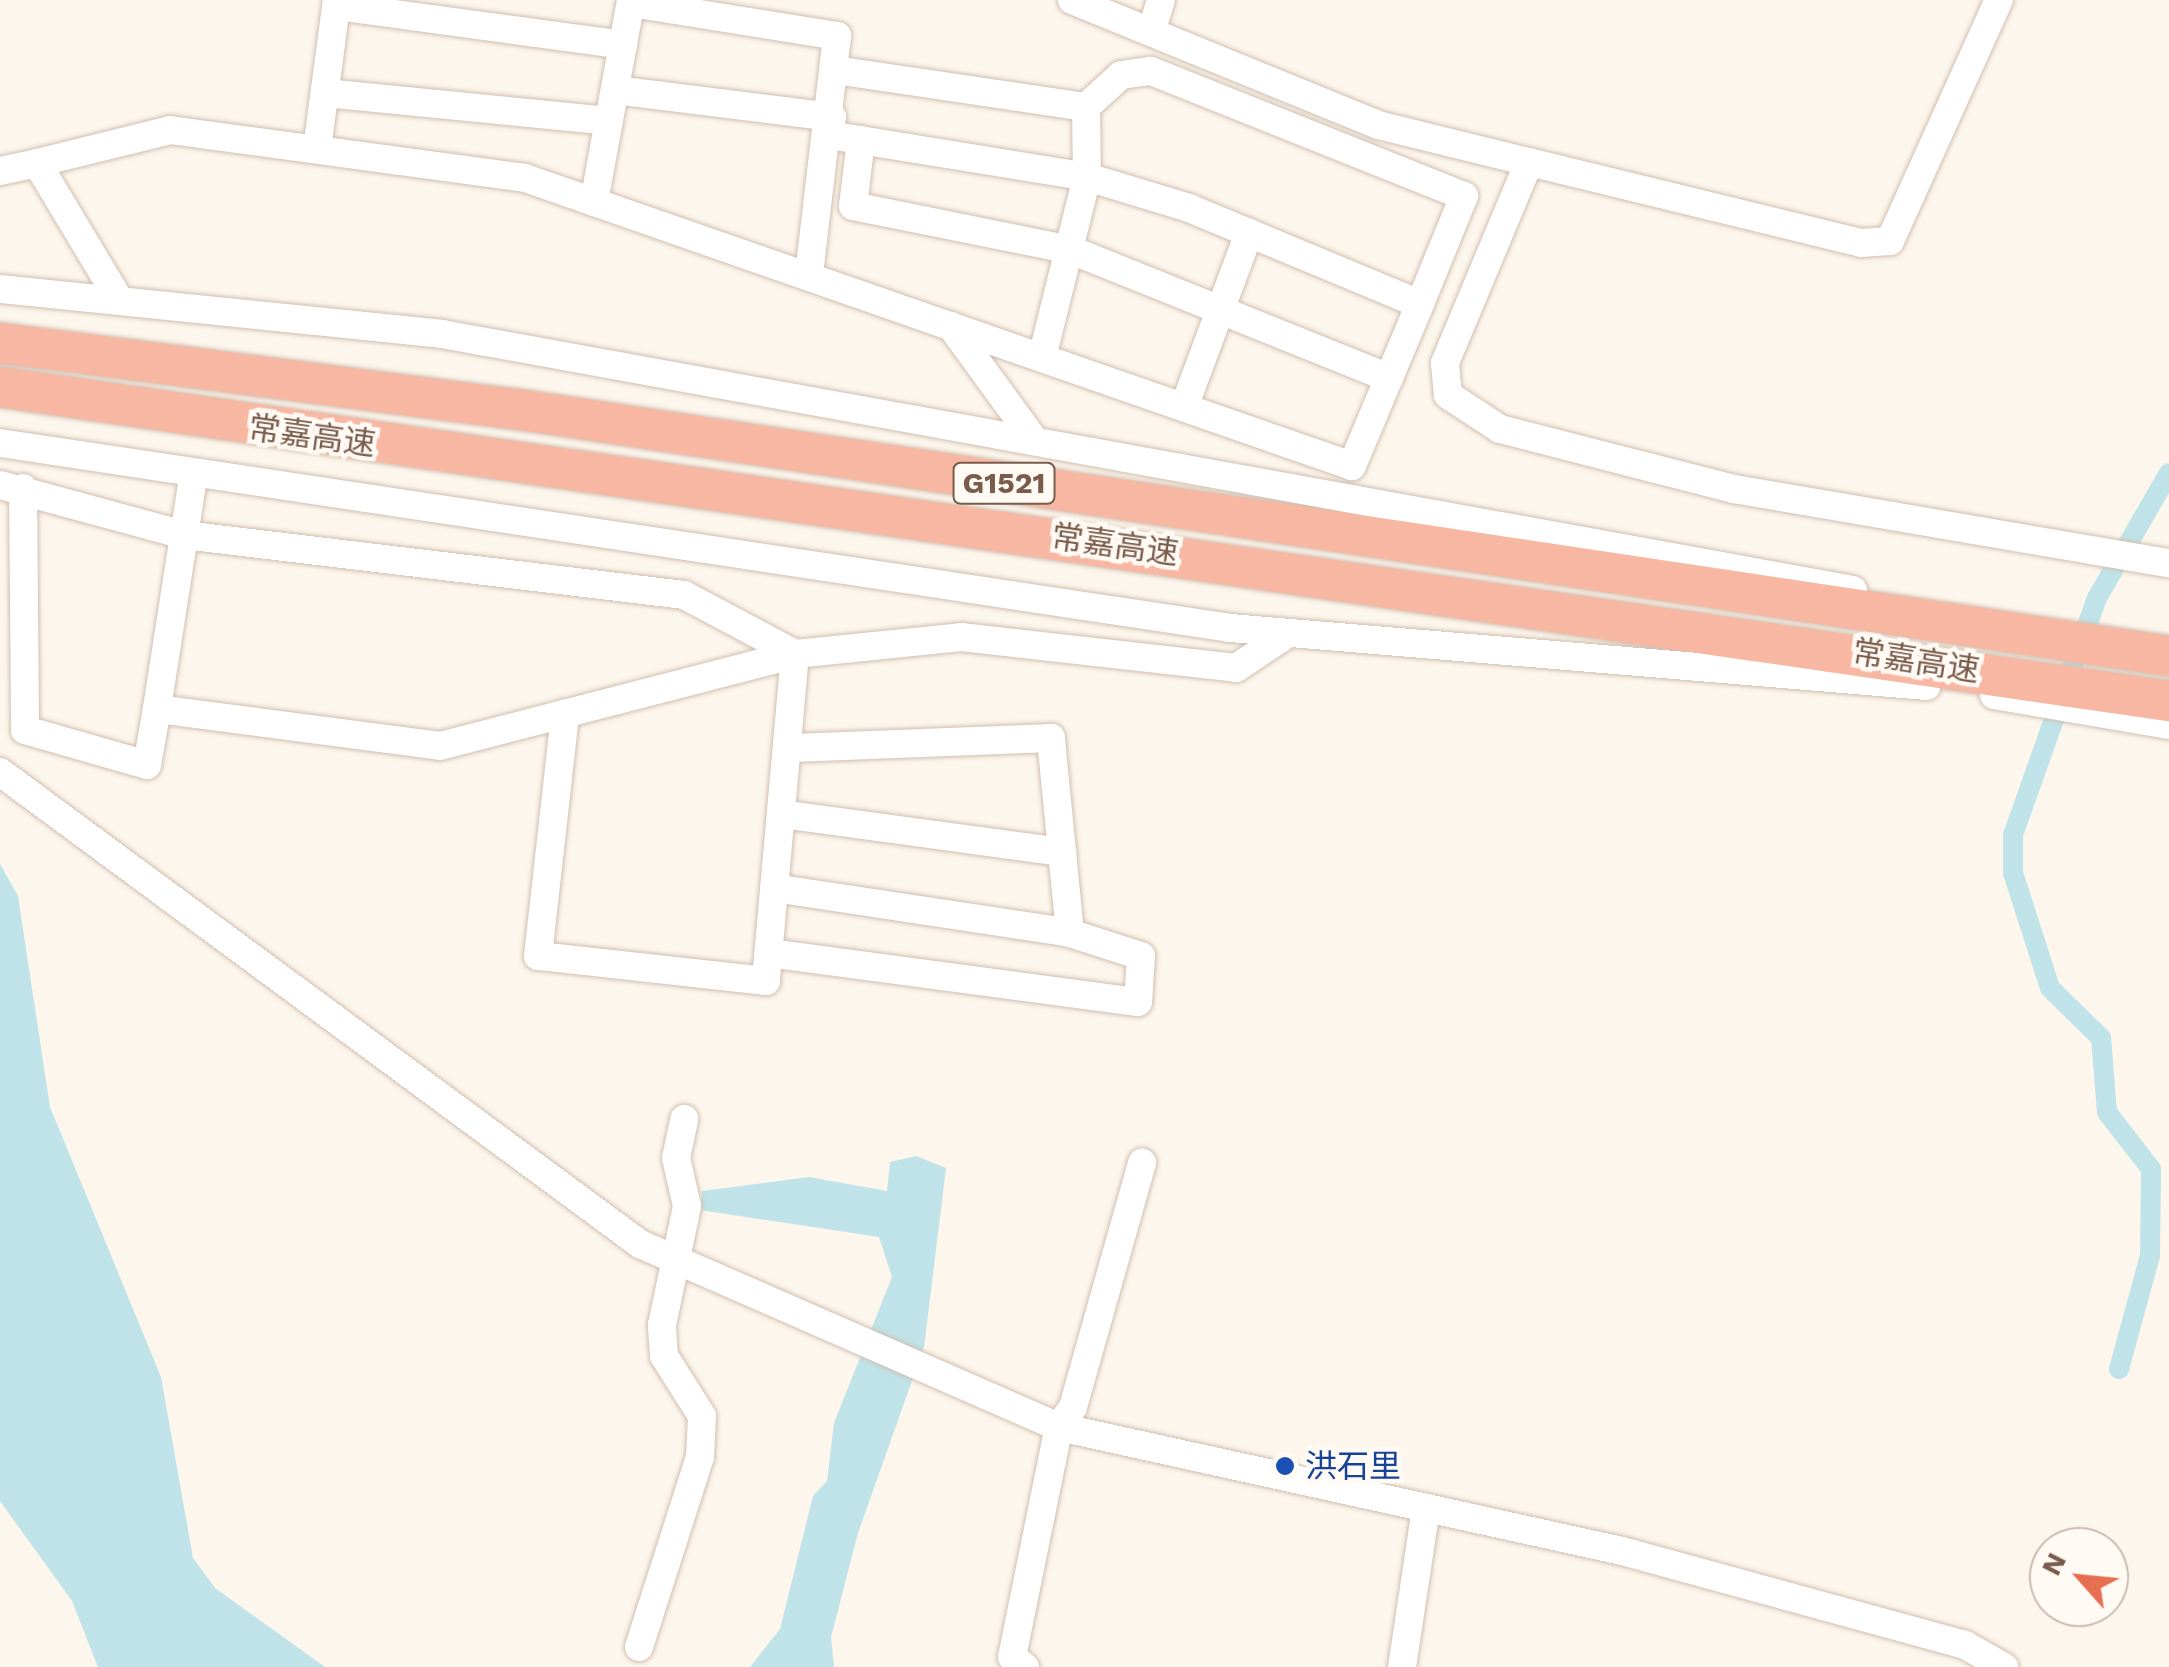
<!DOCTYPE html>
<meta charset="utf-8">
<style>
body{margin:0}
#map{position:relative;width:2169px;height:1667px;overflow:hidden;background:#fdf6ec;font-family:"Work Sans","Noto Sans SC",sans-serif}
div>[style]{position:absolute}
.water>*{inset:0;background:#bfe3e8}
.canal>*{height:20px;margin:-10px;padding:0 10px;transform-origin:10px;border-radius:10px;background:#bfe3e8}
.roads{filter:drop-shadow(0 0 2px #d1beb0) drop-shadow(0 0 2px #d1beb0)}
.minor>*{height:28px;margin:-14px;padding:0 14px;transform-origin:14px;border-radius:14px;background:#fff}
.highway>*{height:40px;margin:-20px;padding:0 20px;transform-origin:20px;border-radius:20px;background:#f7b7a3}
.dots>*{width:28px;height:28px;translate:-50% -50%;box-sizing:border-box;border:5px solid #fffaf3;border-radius:50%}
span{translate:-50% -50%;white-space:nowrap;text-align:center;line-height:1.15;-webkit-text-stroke:9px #fffaf3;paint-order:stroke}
.shield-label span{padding:2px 8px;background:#fffaf3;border:2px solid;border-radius:8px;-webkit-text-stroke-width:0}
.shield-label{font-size:30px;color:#7a5c4d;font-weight:700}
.street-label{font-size:32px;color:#7a5c4d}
.transit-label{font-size:32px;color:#164399}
.left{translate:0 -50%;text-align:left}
.north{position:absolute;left:2029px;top:1527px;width:100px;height:100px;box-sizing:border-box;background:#fffaf3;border:2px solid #cabbb1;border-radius:50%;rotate:297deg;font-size:28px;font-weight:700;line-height:40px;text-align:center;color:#7a5c4d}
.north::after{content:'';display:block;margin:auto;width:35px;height:45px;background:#e76f51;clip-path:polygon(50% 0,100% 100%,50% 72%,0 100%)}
</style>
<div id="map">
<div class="water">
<div style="clip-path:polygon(0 864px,18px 896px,50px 1107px,161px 1377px,193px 1558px,215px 1588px,325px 1667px,98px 1667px,72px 1601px,0 1501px)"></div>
<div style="clip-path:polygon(916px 1156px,946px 1168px,924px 1347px,858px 1533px,831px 1637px,834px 1667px,750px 1667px,780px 1629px,813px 1496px,827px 1481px,834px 1423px,892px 1277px,879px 1237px,700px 1210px,702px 1191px,809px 1177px,887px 1191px,890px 1162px)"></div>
</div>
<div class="canal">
<div style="left:2119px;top:1369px;width:117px;rotate:-74.7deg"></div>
<div style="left:2150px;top:1256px;width:87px;rotate:-89.3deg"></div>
<div style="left:2151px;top:1169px;width:72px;rotate:-127.7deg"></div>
<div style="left:2107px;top:1112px;width:74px;rotate:-94.6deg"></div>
<div style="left:2101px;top:1038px;width:71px;rotate:-135.6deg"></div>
<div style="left:2050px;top:988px;width:121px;rotate:-107.8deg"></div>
<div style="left:2013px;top:873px;width:38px;rotate:-90deg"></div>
<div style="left:2013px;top:835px;width:251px;rotate:-70.5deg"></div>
<div style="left:2097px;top:598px;width:144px;rotate:-60.1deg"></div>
</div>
<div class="roads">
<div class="minor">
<div style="left:1072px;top:0;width:331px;rotate:22.2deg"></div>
<div style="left:1378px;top:125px;width:155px;rotate:13.8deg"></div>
<div style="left:1529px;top:162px;width:218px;rotate:112.7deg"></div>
<div style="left:1445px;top:363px;width:32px;rotate:85deg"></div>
<div style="left:1448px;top:395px;width:62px;rotate:33.2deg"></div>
<div style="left:1500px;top:429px;width:242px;rotate:14.4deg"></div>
<div style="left:1734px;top:489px;width:441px;rotate:9.7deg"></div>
<div style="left:631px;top:3px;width:209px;rotate:9.1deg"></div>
<div style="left:837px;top:36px;width:242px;rotate:96.7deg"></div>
<div style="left:336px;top:6px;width:290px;rotate:7.7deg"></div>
<div style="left:1153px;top:26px;width:27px;rotate:-73deg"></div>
<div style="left:835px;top:70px;width:254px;rotate:8.4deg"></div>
<div style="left:1086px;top:107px;width:70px;rotate:89.2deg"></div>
<div style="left:1087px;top:177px;width:186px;rotate:104deg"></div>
<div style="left:615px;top:90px;width:219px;rotate:7.1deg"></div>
<div style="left:325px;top:93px;width:285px;rotate:5.6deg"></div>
<div style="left:1086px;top:107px;width:47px;rotate:-42.4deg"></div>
<div style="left:1121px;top:75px;width:30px;rotate:-8deg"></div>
<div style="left:1151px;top:71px;width:337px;rotate:21.8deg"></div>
<div style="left:1464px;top:196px;width:117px;rotate:112.2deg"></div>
<div style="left:829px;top:135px;width:261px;rotate:9.2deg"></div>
<div style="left:1087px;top:177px;width:107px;rotate:16.9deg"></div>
<div style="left:1189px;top:208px;width:250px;rotate:22.6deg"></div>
<div style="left:1420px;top:304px;width:176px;rotate:112.8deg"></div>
<div style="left:1352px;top:466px;width:425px;rotate:-160.8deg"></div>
<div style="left:861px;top:140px;width:66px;rotate:96.9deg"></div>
<div style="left:853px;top:206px;width:222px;rotate:11.4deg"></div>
<div style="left:1071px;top:250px;width:343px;rotate:21.9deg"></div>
<div style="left:317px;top:149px;width:150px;rotate:-82.4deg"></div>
<div style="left:1529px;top:162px;width:342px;rotate:13.7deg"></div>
<div style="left:1861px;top:243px;width:29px;rotate:-4deg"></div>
<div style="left:1890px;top:241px;width:265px;rotate:-65.7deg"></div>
<div style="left:37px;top:163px;width:137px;rotate:-13.9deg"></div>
<div style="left:170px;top:130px;width:358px;rotate:7.7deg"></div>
<div style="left:525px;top:178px;width:451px;rotate:19.2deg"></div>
<div style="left:951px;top:326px;width:137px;rotate:53.9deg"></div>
<div style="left:0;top:171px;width:38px;rotate:-12deg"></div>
<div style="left:37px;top:163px;width:155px;rotate:59deg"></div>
<div style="left:594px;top:202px;width:205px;rotate:-79.6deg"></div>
<div style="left:0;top:289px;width:444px;rotate:5.8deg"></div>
<div style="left:442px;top:334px;width:1434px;rotate:10.28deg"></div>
<div style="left:1184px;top:407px;width:186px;rotate:-69.5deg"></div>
<div style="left:0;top:443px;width:1244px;rotate:8.55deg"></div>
<div style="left:1230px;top:628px;width:699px;rotate:4.76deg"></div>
<div style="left:193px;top:478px;width:234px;rotate:98.9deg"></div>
<div style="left:157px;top:709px;width:285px;rotate:7.4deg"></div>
<div style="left:440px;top:746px;width:367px;rotate:-14.5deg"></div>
<div style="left:795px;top:654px;width:167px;rotate:-5.8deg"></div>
<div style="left:961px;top:637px;width:277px;rotate:6.4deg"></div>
<div style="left:1236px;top:668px;width:61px;rotate:-33.7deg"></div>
<div style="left:0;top:485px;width:191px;rotate:15.2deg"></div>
<div style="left:184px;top:535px;width:504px;rotate:6.84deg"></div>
<div style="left:684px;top:595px;width:126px;rotate:28deg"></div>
<div style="left:795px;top:654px;width:328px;rotate:95.1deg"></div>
<div style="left:766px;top:981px;width:229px;rotate:-173.7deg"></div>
<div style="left:538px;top:956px;width:244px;rotate:-83.6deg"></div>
<div style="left:23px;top:488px;width:242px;rotate:89.5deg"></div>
<div style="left:25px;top:730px;width:127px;rotate:16deg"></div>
<div style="left:147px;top:765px;width:57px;rotate:-79.9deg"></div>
<div style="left:1994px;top:695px;width:178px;rotate:9.7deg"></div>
<div style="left:0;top:772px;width:795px;rotate:36.41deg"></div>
<div style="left:640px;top:1244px;width:457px;rotate:23.6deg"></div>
<div style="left:1059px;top:1427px;width:576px;rotate:12.42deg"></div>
<div style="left:1622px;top:1551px;width:356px;rotate:15.3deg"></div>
<div style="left:1965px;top:1645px;width:45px;rotate:29.4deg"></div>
<div style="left:781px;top:814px;width:284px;rotate:7.7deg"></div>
<div style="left:774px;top:888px;width:299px;rotate:8.6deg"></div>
<div style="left:769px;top:953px;width:372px;rotate:7.6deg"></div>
<div style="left:1138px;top:1002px;width:46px;rotate:-86.3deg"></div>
<div style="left:1141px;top:956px;width:75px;rotate:-162.1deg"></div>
<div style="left:1070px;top:933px;width:196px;rotate:-95.6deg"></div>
<div style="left:1051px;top:738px;width:264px;rotate:177.8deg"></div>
<div style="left:639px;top:1647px;width:200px;rotate:-72.2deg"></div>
<div style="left:700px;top:1457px;width:41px;rotate:-87.2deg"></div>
<div style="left:702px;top:1416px;width:71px;rotate:-122.3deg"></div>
<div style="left:664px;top:1356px;width:31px;rotate:-94deg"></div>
<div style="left:662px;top:1325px;width:122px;rotate:-78.1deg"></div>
<div style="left:687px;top:1206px;width:49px;rotate:-102.9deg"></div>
<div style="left:676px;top:1158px;width:40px;rotate:-78deg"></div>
<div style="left:1025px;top:1667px;width:16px;rotate:-142deg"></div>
<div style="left:1012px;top:1657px;width:235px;rotate:-78.5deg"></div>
<div style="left:1059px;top:1427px;width:24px;rotate:-55deg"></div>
<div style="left:1073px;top:1407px;width:254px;rotate:-74.2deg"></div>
<div style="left:1402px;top:1667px;width:161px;rotate:-81.4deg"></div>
</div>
<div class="highway">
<div style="left:0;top:343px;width:533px;rotate:7.32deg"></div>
<div style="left:529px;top:411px;width:1658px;rotate:8.5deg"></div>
<div style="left:0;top:387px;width:2192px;rotate:8.24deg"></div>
</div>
</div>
<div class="dots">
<div style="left:1285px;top:1466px;background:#1a4fb4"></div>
</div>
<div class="shield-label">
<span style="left:1004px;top:483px">G1521</span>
</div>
<div class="street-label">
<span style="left:312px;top:436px;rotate:8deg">常嘉高速</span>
<span style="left:1115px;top:545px;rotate:8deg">常嘉高速</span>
<span style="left:1916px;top:661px;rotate:9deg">常嘉高速</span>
</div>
<div class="transit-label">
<span class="left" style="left:1305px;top:1466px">洪石里</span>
</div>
<div class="north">N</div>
</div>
